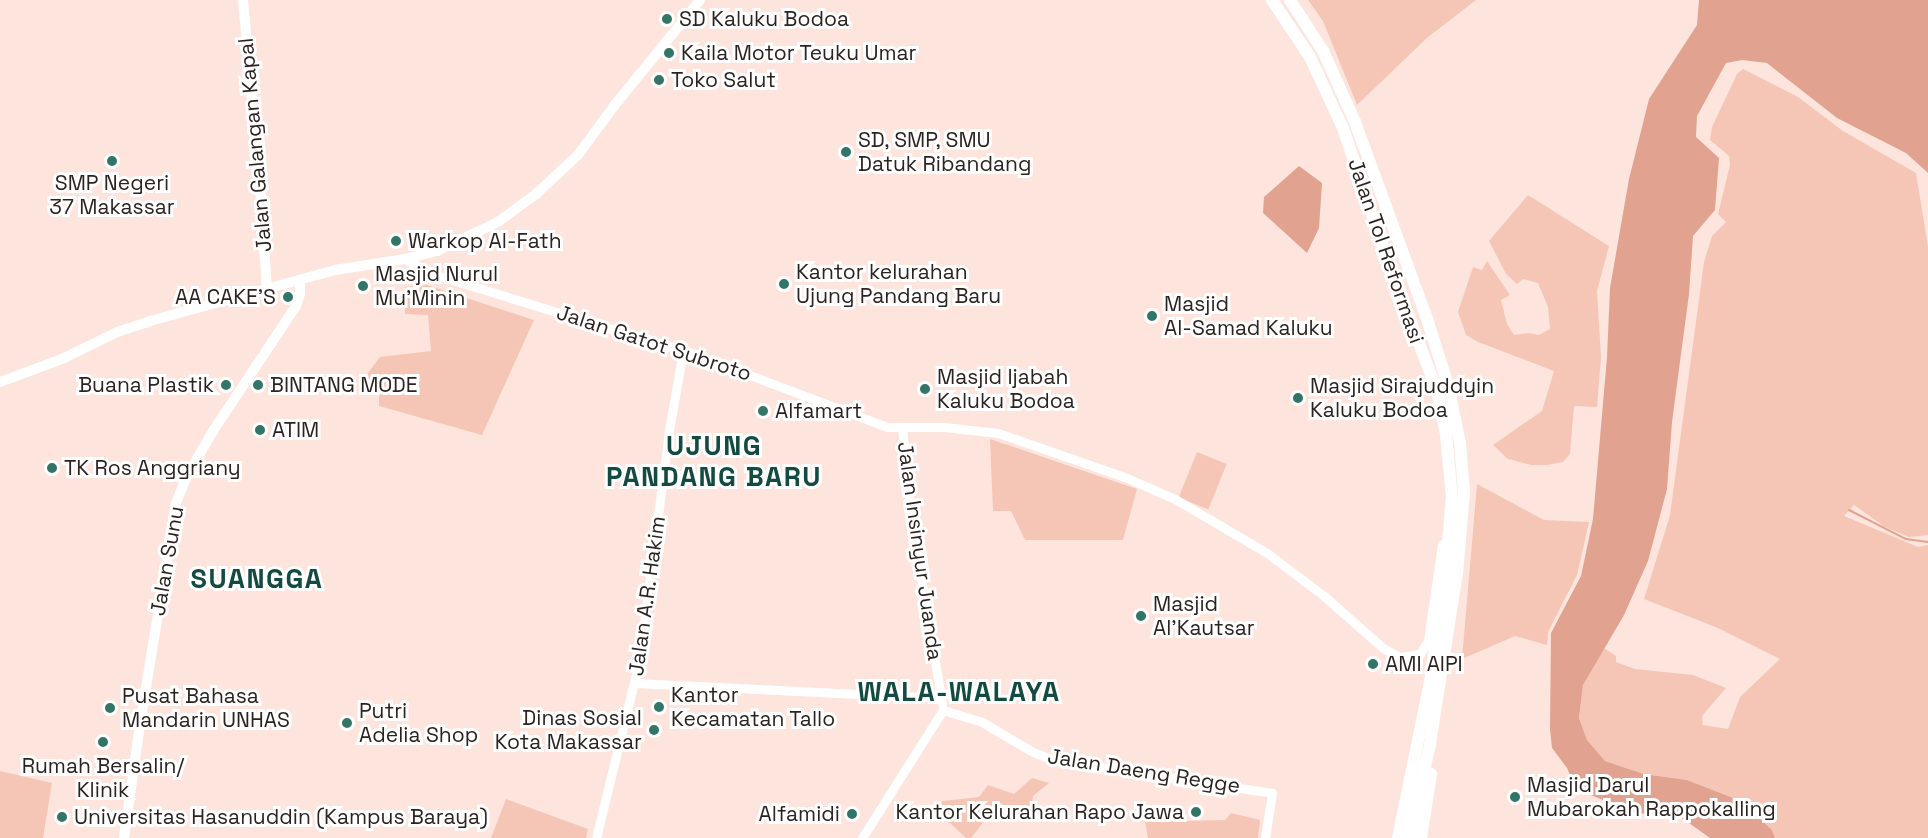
<!DOCTYPE html>
<style>
body{margin:0}
#map{position:relative;width:1928px;height:838px;overflow:hidden;background:#fde5dd;font-family:"Space Grotesk",sans-serif}
div>[style]{position:absolute}
.green>*{inset:0;background:#f5c6b6;transform-origin:0 0}
.water>*{inset:0;background:#e1a38f}
.stream>*{height:2px;margin:-1px;padding:0 1px;transform-origin:1px;border-radius:1px;background:#e1a38f}
.minor>*{height:9px;margin:-4.5px;padding:0 4.5px;transform-origin:4.5px;border-radius:4.5px;background:#fff}
.major>*{height:10px;margin:-5px;padding:0 5px;transform-origin:5px;border-radius:5px;background:#fff}
.highway>*{height:12px;margin:-6px;padding:0 6px;transform-origin:6px;border-radius:6px;background:#fff}
.dots>*{width:16px;height:16px;translate:-50% -50%;box-sizing:border-box;border:3px solid #fff;border-radius:50%}
span{translate:-50% -50%;white-space:nowrap;text-align:center;line-height:1.15;-webkit-text-stroke:6px #fff;paint-order:stroke}
.poi-label{font-size:21px;color:#2c2320}
.left{translate:0 -50%;text-align:left}
.right{translate:-100% -50%;text-align:right}
.street-label{font-size:21px;color:#2c2320}
.district-label{font-size:27px;color:#134b41;font-weight:700;letter-spacing:1.5px}
</style>
<div id="map">
<div class="green">
<div style="clip-path:polygon(1308px 0,1476px 0,1428px 37px,1357px 105px,1323px 21px)"></div>
<div style="clip-path:polygon(1743px 69px,1798px 97px,1843px 131px,1916px 173px,1928px 247px,1928px 535px,1909px 537px,1885px 527px,1854px 505px,1844px 516px,1918px 547px,1928px 545px,1928px 838px,1775px 838px,1772px 830px,1741px 801px,1687px 780px,1644px 774px,1605px 761px,1587px 740px,1579px 718px,1583px 685px,1604px 648px,1616px 656px,1616px 662px,1635px 669px,1693px 675px,1726px 688px,1702px 716px,1703px 725px,1728px 729px,1740px 697px,1780px 659px,1718px 628px,1644px 599px,1670px 515px,1704px 262px,1712px 236px,1726px 222px,1718px 214px,1730px 165px,1729px 156px,1710px 140px,1712px 127px,1737px 74px)"></div>
<div style="clip-path:polygon(1528px 195px,1609px 246px,1597px 291px,1601px 357px,1597px 407px,1574px 406px,1570px 454px,1563px 462px,1547px 465px,1532px 465px,1508px 459px,1493px 445px,1542px 411px,1554px 371px,1478px 342px,1466px 335px,1458px 312px,1473px 267px,1482px 270px,1487px 261px,1510px 295px,1501px 300px,1507px 324px,1514px 335px,1528px 333px,1539px 335px,1550px 329px,1548px 307px,1538px 283px,1523px 279px,1517px 284px,1506px 274px,1489px 241px)"></div>
<div style="clip-path:polygon(427px 285px,534px 320px,482px 435px,379px 406px,379px 389px,365px 377px,380px 357px,431px 351px,428px 315px,405px 314px,405px 287px)"></div>
<div style="clip-path:polygon(990px 439px,1137px 489px,1123px 540px,1025px 540px,1011px 511px,993px 511px)"></div>
<div style="left:1197px;top:452px;width:32px;height:49px;rotate:22deg"></div>
<div style="clip-path:polygon(1477px 484px,1544px 520px,1589px 522px,1577px 575px,1548px 632px,1547px 645px,1515px 636px,1462px 659px)"></div>
<div style="clip-path:polygon(0 771px,52px 783px,43px 838px,0 838px)"></div>
<div style="clip-path:polygon(1032px 778px,1049px 783px,1033px 796px,1030px 823px,999px 802px,971px 838px,966px 838px,950px 823px,933px 818px,942px 801px,979px 797px,988px 785px,1014px 794px)"></div>
<div style="clip-path:polygon(506px 799px,588px 829px,586px 838px,491px 838px)"></div>
<div style="clip-path:polygon(1231px 813px,1260px 820px,1258px 838px,1148px 838px,1145px 822px,1225px 820px)"></div>
</div>
<div class="water">
<div style="clip-path:polygon(1699px 0,1928px 0,1928px 173px,1906px 153px,1837px 118px,1767px 63px,1742px 60px,1726px 63px,1697px 116px,1696px 137px,1719px 158px,1715px 210px,1693px 236px,1689px 294px,1672px 422px,1667px 489px,1648px 561px,1624px 615px,1583px 685px,1579px 718px,1587px 740px,1605px 761px,1644px 774px,1687px 780px,1741px 801px,1772px 830px,1775px 838px,1710px 838px,1679px 816px,1635px 813px,1576px 789px,1567px 768px,1552px 748px,1550px 729px,1551px 633px,1581px 576px,1593px 519px,1607px 357px,1610px 288px,1629px 179px,1649px 99px,1697px 25px)"></div>
<div style="clip-path:polygon(1299px 166px,1322px 183px,1319px 228px,1307px 253px,1263px 213px,1264px 197px)"></div>
</div>
<div class="stream">
<div style="left:1849px;top:510px;width:64px;rotate:27deg"></div>
<div style="left:1906px;top:539px;width:22px;rotate:8deg"></div>
</div>
<div class="minor">
<div style="left:405px;top:259px;width:32px;rotate:28deg"></div>
<div style="left:433px;top:274px;width:282px;rotate:17.1deg"></div>
<div style="left:702px;top:357px;width:198px;rotate:20.7deg"></div>
<div style="left:887px;top:427px;width:57px"></div>
<div style="left:944px;top:427px;width:54px;rotate:6.3deg"></div>
<div style="left:998px;top:433px;width:137px;rotate:19.2deg"></div>
<div style="left:1127px;top:478px;width:52px;rotate:23.6deg"></div>
<div style="left:1175px;top:499px;width:107px;rotate:30.4deg"></div>
<div style="left:1267px;top:553px;width:71px;rotate:37deg"></div>
<div style="left:1324px;top:596px;width:79px;rotate:41.4deg"></div>
<div style="left:1383px;top:648px;width:18px;rotate:29deg"></div>
<div style="left:1399px;top:657px;width:21px;rotate:-8deg"></div>
<div style="left:1420px;top:654px;width:16px;rotate:-60deg"></div>
<div style="left:1428px;top:640px;width:97px;rotate:-81.7deg"></div>
<div style="left:902px;top:428px;width:97px;rotate:84.1deg"></div>
<div style="left:912px;top:524px;width:182px;rotate:80.5deg"></div>
<div style="left:635px;top:683px;width:306px;rotate:2.8deg"></div>
<div style="left:943px;top:710px;width:41px;rotate:17.1deg"></div>
<div style="left:982px;top:722px;width:59px;rotate:30.5deg"></div>
<div style="left:1033px;top:752px;width:22px;rotate:21deg"></div>
<div style="left:1054px;top:760px;width:220px;rotate:8.6deg"></div>
<div style="left:1272px;top:793px;width:46px;rotate:98.8deg"></div>
<div style="left:596px;top:838px;width:181px;rotate:-76.3deg"></div>
<div style="left:639px;top:662px;width:234px;rotate:-82.6deg"></div>
<div style="left:669px;top:430px;width:80px;rotate:-80deg"></div>
<div style="left:862px;top:838px;width:151px;rotate:-57.7deg"></div>
</div>
<div class="major">
<div style="left:243px;top:0;width:198px;rotate:84.8deg"></div>
<div style="left:261px;top:197px;width:93px;rotate:86.3deg"></div>
<div style="left:0;top:382px;width:66px;rotate:-20.4deg"></div>
<div style="left:62px;top:359px;width:61px;rotate:-26.1deg"></div>
<div style="left:117px;top:332px;width:35px;rotate:-18deg"></div>
<div style="left:150px;top:321px;width:192px;rotate:-15.4deg"></div>
<div style="left:335px;top:270px;width:71px;rotate:-8.9deg"></div>
<div style="left:405px;top:259px;width:33px;rotate:-14deg"></div>
<div style="left:437px;top:251px;width:68px;rotate:-25.4deg"></div>
<div style="left:498px;top:222px;width:47px;rotate:-36.4deg"></div>
<div style="left:536px;top:194px;width:57px;rotate:-42.9deg"></div>
<div style="left:578px;top:155px;width:61px;rotate:-53.7deg"></div>
<div style="left:614px;top:106px;width:136px;rotate:-50.9deg"></div>
<div style="left:124px;top:838px;width:115px;rotate:-82deg"></div>
<div style="left:140px;top:724px;width:224px;rotate:-80.7deg"></div>
<div style="left:176px;top:503px;width:29px;rotate:-68deg"></div>
<div style="left:187px;top:476px;width:52px;rotate:-60deg"></div>
<div style="left:213px;top:431px;width:150px;rotate:-56.4deg"></div>
<div style="left:296px;top:306px;width:13px;rotate:-72deg"></div>
<div style="left:300px;top:294px;width:13px;rotate:-90deg"></div>
</div>
<div class="highway">
<div style="left:1272px;top:0;width:69px;rotate:56.3deg"></div>
<div style="left:1310px;top:57px;width:78px;rotate:65.1deg"></div>
<div style="left:1343px;top:128px;width:140px;rotate:71.3deg"></div>
<div style="left:1388px;top:261px;width:139px;rotate:69.3deg"></div>
<div style="left:1437px;top:391px;width:44px;rotate:78.2deg"></div>
<div style="left:1446px;top:434px;width:63px;rotate:84.6deg"></div>
<div style="left:1452px;top:497px;width:80px;rotate:95deg"></div>
<div style="left:1445px;top:577px;width:106px;rotate:98.1deg"></div>
<div style="left:1430px;top:682px;width:159px;rotate:101.6deg"></div>
<div style="left:1290px;top:0;width:61px;rotate:57.1deg"></div>
<div style="left:1323px;top:51px;width:78px;rotate:65.7deg"></div>
<div style="left:1355px;top:122px;width:210px;rotate:69.9deg"></div>
<div style="left:1427px;top:319px;width:69px;rotate:72.3deg"></div>
<div style="left:1448px;top:385px;width:59px;rotate:78.3deg"></div>
<div style="left:1460px;top:443px;width:49px;rotate:85.3deg"></div>
<div style="left:1464px;top:492px;width:81px;rotate:94.9deg"></div>
<div style="left:1457px;top:573px;width:173px;rotate:99deg"></div>
<div style="left:1430px;top:744px;width:96px;rotate:102.6deg"></div>
<div style="left:1421px;top:838px;width:65px;rotate:-81.1deg"></div>
</div>
<div class="dots">
<div style="left:667px;top:19px;background:#327567"></div>
<div style="left:669px;top:53px;background:#327567"></div>
<div style="left:659px;top:80px;background:#327567"></div>
<div style="left:846px;top:152px;background:#327567"></div>
<div style="left:112px;top:161px;background:#327567"></div>
<div style="left:396px;top:241px;background:#327567"></div>
<div style="left:784px;top:284px;background:#327567"></div>
<div style="left:363px;top:286px;background:#327567"></div>
<div style="left:288px;top:297px;background:#327567"></div>
<div style="left:1152px;top:316px;background:#327567"></div>
<div style="left:226px;top:385px;background:#327567"></div>
<div style="left:258px;top:385px;background:#327567"></div>
<div style="left:925px;top:389px;background:#327567"></div>
<div style="left:1298px;top:398px;background:#327567"></div>
<div style="left:763px;top:411px;background:#327567"></div>
<div style="left:260px;top:430px;background:#327567"></div>
<div style="left:52px;top:468px;background:#327567"></div>
<div style="left:1141px;top:616px;background:#327567"></div>
<div style="left:1373px;top:664px;background:#327567"></div>
<div style="left:659px;top:707px;background:#327567"></div>
<div style="left:110px;top:708px;background:#327567"></div>
<div style="left:347px;top:723px;background:#327567"></div>
<div style="left:654px;top:730px;background:#327567"></div>
<div style="left:103px;top:742px;background:#327567"></div>
<div style="left:1515px;top:797px;background:#327567"></div>
<div style="left:1196px;top:812px;background:#327567"></div>
<div style="left:852px;top:814px;background:#327567"></div>
<div style="left:62px;top:817px;background:#327567"></div>
</div>
<div class="poi-label">
<span class="left" style="left:679px;top:19px">SD Kaluku Bodoa</span>
<span class="left" style="left:681px;top:53px">Kaila Motor Teuku Umar</span>
<span class="left" style="left:671px;top:80px">Toko Salut</span>
<span class="left" style="left:858px;top:152px">SD, SMP, SMU<br>Datuk Ribandang</span>
<span style="left:112px;top:195px">SMP Negeri<br>37 Makassar</span>
<span class="left" style="left:408px;top:241px">Warkop Al-Fath</span>
<span class="left" style="left:796px;top:284px">Kantor kelurahan<br>Ujung Pandang Baru</span>
<span class="left" style="left:375px;top:286px">Masjid Nurul<br>Mu'Minin</span>
<span class="right" style="left:276px;top:297px">AA CAKE'S</span>
<span class="left" style="left:1164px;top:316px">Masjid<br>Al-Samad Kaluku</span>
<span class="left" style="left:937px;top:389px">Masjid Ijabah<br>Kaluku Bodoa</span>
<span class="right" style="left:214px;top:385px">Buana Plastik</span>
<span class="left" style="left:270px;top:385px">BINTANG MODE</span>
<span class="left" style="left:1310px;top:398px">Masjid Sirajuddyin<br>Kaluku Bodoa</span>
<span class="left" style="left:775px;top:411px">Alfamart</span>
<span class="left" style="left:272px;top:430px">ATIM</span>
<span class="left" style="left:64px;top:468px">TK Ros Anggriany</span>
<span class="left" style="left:1153px;top:616px">Masjid<br>Al'Kautsar</span>
<span class="left" style="left:1385px;top:664px">AMI AIPI</span>
<span class="left" style="left:671px;top:707px">Kantor<br>Kecamatan Tallo</span>
<span class="left" style="left:122px;top:708px">Pusat Bahasa<br>Mandarin UNHAS</span>
<span class="left" style="left:359px;top:723px">Putri<br>Adelia Shop</span>
<span class="right" style="left:642px;top:730px">Dinas Sosial<br>Kota Makassar</span>
<span style="left:103px;top:778px">Rumah Bersalin/<br>Klinik</span>
<span class="left" style="left:1527px;top:797px">Masjid Darul<br>Mubarokah Rappokalling</span>
<span class="right" style="left:1184px;top:812px">Kantor Kelurahan Rapo Jawa</span>
<span class="right" style="left:840px;top:814px">Alfamidi</span>
<span class="left" style="left:74px;top:817px">Universitas Hasanuddin (Kampus Baraya)</span>
</div>
<div class="street-label">
<span style="left:255px;top:145px;rotate:-95deg">Jalan Galangan Kapal</span>
<span style="left:1386px;top:251px;rotate:71deg">Jalan Tol Reformasi</span>
<span style="left:654px;top:343px;rotate:18deg">Jalan Gatot Subroto</span>
<span style="left:920px;top:551px;rotate:82deg">Jalan Insinyur Juanda</span>
<span style="left:167px;top:561px;rotate:-80deg">Jalan Sunu</span>
<span style="left:647px;top:596px;rotate:-82deg">Jalan A.R. Hakim</span>
<span style="left:1144px;top:771px;rotate:9deg">Jalan Daeng Regge</span>
</div>
<div class="district-label">
<span style="left:714px;top:461px">UJUNG<br>PANDANG BARU</span>
<span style="left:257px;top:579px">SUANGGA</span>
<span style="left:959px;top:692px">WALA-WALAYA</span>
</div>
</div>
